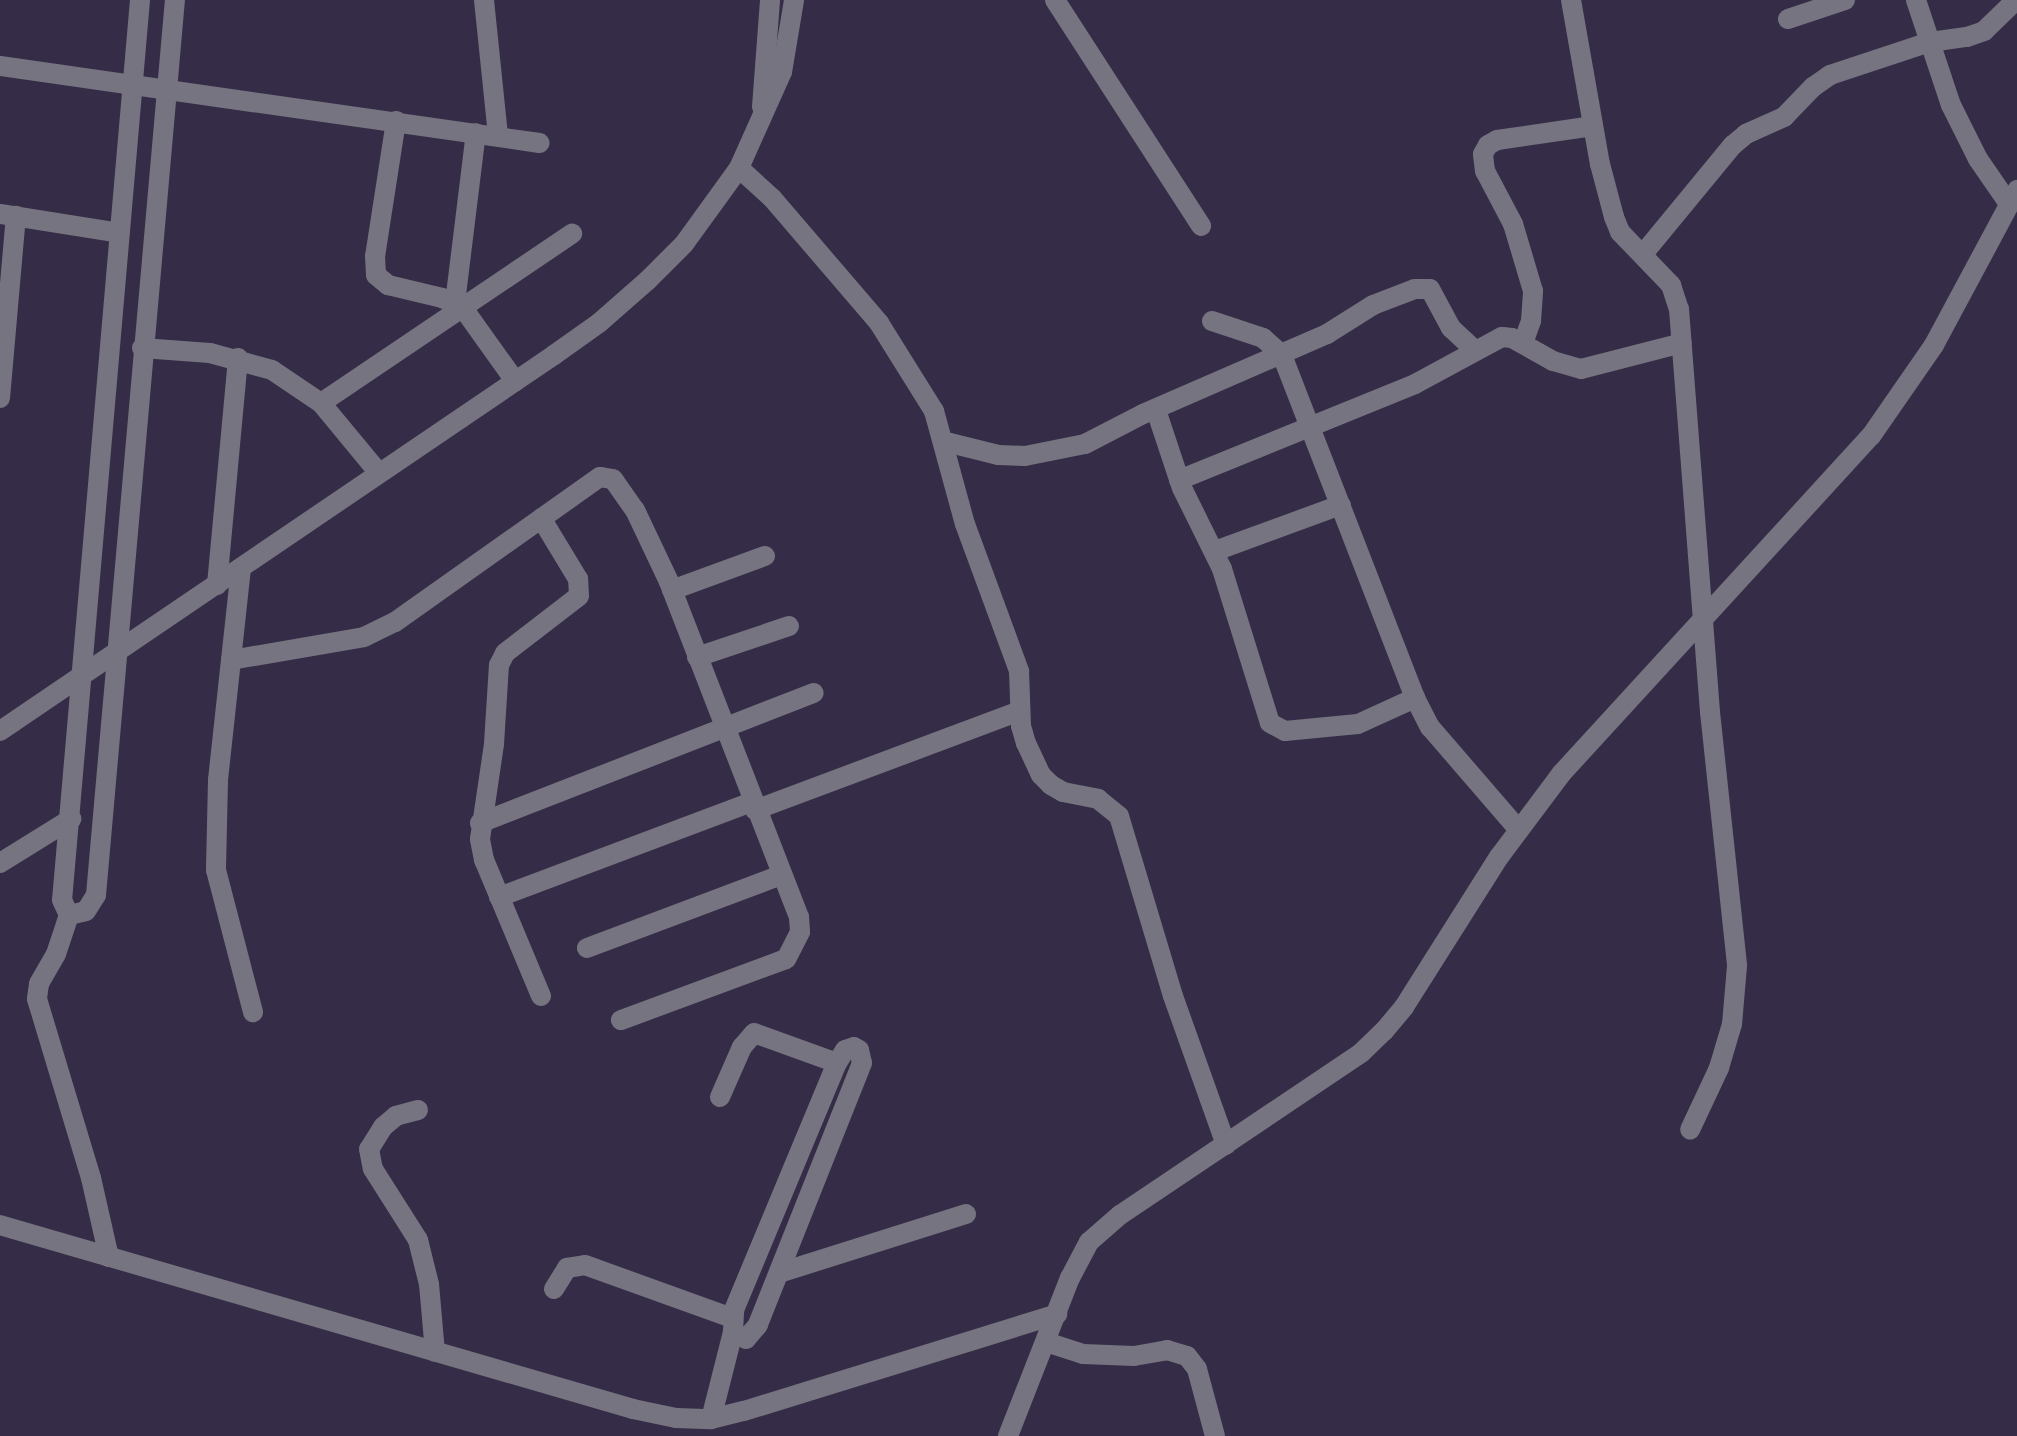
<!DOCTYPE html>
<style>
body{margin:0}
#map{position:relative;width:2017px;height:1436px;overflow:hidden;background:#352d47;font-family:Spectral,serif}
div>[style]{position:absolute}
.minor>*{height:20px;margin:-10px;padding:0 10px;transform-origin:10px;border-radius:10px;background:#777481}
span{translate:-50% -50%;white-space:nowrap;text-align:center;line-height:1.15;-webkit-text-stroke:7px #2b233d;paint-order:stroke}
</style>
<div id="map">
<div class="minor">
<div style="left:140px;top:0;width:903px;rotate:94.95deg"></div>
<div style="left:62px;top:900px;width:17px;rotate:65deg"></div>
<div style="left:69px;top:915px;width:17px;rotate:-13deg"></div>
<div style="left:86px;top:911px;width:19px;rotate:-58deg"></div>
<div style="left:96px;top:895px;width:898px;rotate:-84.96deg"></div>
<div style="left:484px;top:0;width:137px;rotate:84.1deg"></div>
<div style="left:1055px;top:0;width:269px;rotate:57.1deg"></div>
<div style="left:1571px;top:0;width:167px;rotate:80deg"></div>
<div style="left:1600px;top:164px;width:55px;rotate:75.2deg"></div>
<div style="left:1614px;top:217px;width:16px;rotate:68deg"></div>
<div style="left:1620px;top:232px;width:74px;rotate:46.1deg"></div>
<div style="left:1671px;top:285px;width:25px;rotate:72deg"></div>
<div style="left:1679px;top:309px;width:404px;rotate:85.6deg"></div>
<div style="left:1710px;top:712px;width:255px;rotate:83.9deg"></div>
<div style="left:1737px;top:966px;width:58px;rotate:94.9deg"></div>
<div style="left:1732px;top:1024px;width:46px;rotate:106.5deg"></div>
<div style="left:1719px;top:1068px;width:68px;rotate:115.1deg"></div>
<div style="left:1916px;top:0;width:111px;rotate:71.6deg"></div>
<div style="left:1951px;top:105px;width:60px;rotate:63.4deg"></div>
<div style="left:1978px;top:159px;width:55px;rotate:55.4deg"></div>
<div style="left:1788px;top:19px;width:60px;rotate:-18.4deg"></div>
<div style="left:0;top:66px;width:545px;rotate:8.12deg"></div>
<div style="left:762px;top:107px;width:107px;rotate:-85.7deg"></div>
<div style="left:396px;top:121px;width:137px;rotate:98.8deg"></div>
<div style="left:375px;top:256px;width:19px;rotate:87deg"></div>
<div style="left:376px;top:275px;width:16px;rotate:40deg"></div>
<div style="left:388px;top:285px;width:56px;rotate:13.5deg"></div>
<div style="left:442px;top:298px;width:23px;rotate:25deg"></div>
<div style="left:463px;top:308px;width:90px;rotate:54.5deg"></div>
<div style="left:739px;top:168px;width:45px;rotate:42.3deg"></div>
<div style="left:772px;top:198px;width:165px;rotate:49.4deg"></div>
<div style="left:879px;top:323px;width:104px;rotate:58deg"></div>
<div style="left:934px;top:411px;width:117px;rotate:74.7deg"></div>
<div style="left:965px;top:524px;width:157px;rotate:69.8deg"></div>
<div style="left:1019px;top:671px;width:55px;rotate:87.9deg"></div>
<div style="left:1021px;top:726px;width:18px;rotate:74deg"></div>
<div style="left:1026px;top:743px;width:35px;rotate:65deg"></div>
<div style="left:1041px;top:775px;width:14px;rotate:45deg"></div>
<div style="left:1051px;top:785px;width:14px;rotate:30deg"></div>
<div style="left:1063px;top:792px;width:36px;rotate:11deg"></div>
<div style="left:1098px;top:799px;width:27px;rotate:39deg"></div>
<div style="left:1119px;top:816px;width:188px;rotate:73.3deg"></div>
<div style="left:1173px;top:996px;width:158px;rotate:70.4deg"></div>
<div style="left:0;top:214px;width:121px;rotate:9deg"></div>
<div style="left:1643px;top:254px;width:141px;rotate:-50.5deg"></div>
<div style="left:1733px;top:145px;width:17px;rotate:-40deg"></div>
<div style="left:1746px;top:134px;width:42px;rotate:-24.1deg"></div>
<div style="left:1784px;top:117px;width:42px;rotate:-46deg"></div>
<div style="left:1813px;top:87px;width:21px;rotate:-35deg"></div>
<div style="left:1830px;top:75px;width:105px;rotate:-18.3deg"></div>
<div style="left:1930px;top:42px;width:37px;rotate:-8deg"></div>
<div style="left:1967px;top:37px;width:18px;rotate:-19deg"></div>
<div style="left:1984px;top:31px;width:45px;rotate:-44.1deg"></div>
<div style="left:455px;top:303px;width:171px;rotate:-83deg"></div>
<div style="left:1212px;top:321px;width:54px;rotate:18.4deg"></div>
<div style="left:1263px;top:338px;width:25px;rotate:42deg"></div>
<div style="left:1282px;top:355px;width:368px;rotate:68.8deg"></div>
<div style="left:1415px;top:698px;width:33px;rotate:63deg"></div>
<div style="left:1430px;top:727px;width:135px;rotate:49.2deg"></div>
<div style="left:1523px;top:343px;width:23px;rotate:-70deg"></div>
<div style="left:1531px;top:321px;width:30px;rotate:-86deg"></div>
<div style="left:1533px;top:291px;width:70px;rotate:-106.6deg"></div>
<div style="left:1513px;top:224px;width:60px;rotate:-117.8deg"></div>
<div style="left:1485px;top:171px;width:17px;rotate:-97deg"></div>
<div style="left:1483px;top:154px;width:10px;rotate:-61deg"></div>
<div style="left:1488px;top:145px;width:10px;rotate:-29deg"></div>
<div style="left:1497px;top:140px;width:97px;rotate:-8.3deg"></div>
<div style="left:142px;top:348px;width:68px;rotate:4.2deg"></div>
<div style="left:210px;top:353px;width:64px;rotate:15.3deg"></div>
<div style="left:272px;top:370px;width:59px;rotate:34deg"></div>
<div style="left:321px;top:403px;width:91px;rotate:50.4deg"></div>
<div style="left:0;top:398px;width:183px;rotate:-85deg"></div>
<div style="left:321px;top:403px;width:303px;rotate:-34deg"></div>
<div style="left:1156px;top:410px;width:82px;rotate:71.6deg"></div>
<div style="left:1182px;top:488px;width:90px;rotate:63.7deg"></div>
<div style="left:1222px;top:569px;width:161px;rotate:72.7deg"></div>
<div style="left:1270px;top:723px;width:17px;rotate:28deg"></div>
<div style="left:1285px;top:731px;width:73px;rotate:-5.5deg"></div>
<div style="left:1358px;top:724px;width:63px;rotate:-24.5deg"></div>
<div style="left:946px;top:442px;width:54px;rotate:14deg"></div>
<div style="left:998px;top:455px;width:27px;rotate:2deg"></div>
<div style="left:1025px;top:456px;width:61px;rotate:-11.3deg"></div>
<div style="left:1085px;top:444px;width:65px;rotate:-27.3deg"></div>
<div style="left:1143px;top:414px;width:201px;rotate:-23.5deg"></div>
<div style="left:1327px;top:334px;width:54px;rotate:-32.2deg"></div>
<div style="left:1373px;top:305px;width:45px;rotate:-20.9deg"></div>
<div style="left:1415px;top:289px;width:15px"></div>
<div style="left:1430px;top:289px;width:44px;rotate:61.7deg"></div>
<div style="left:1451px;top:328px;width:33px;rotate:43deg"></div>
<div style="left:1179px;top:480px;width:255px;rotate:-22.1deg"></div>
<div style="left:1415px;top:384px;width:99px;rotate:-28.4deg"></div>
<div style="left:1502px;top:337px;width:10px;rotate:6deg"></div>
<div style="left:1512px;top:338px;width:47px;rotate:29.3deg"></div>
<div style="left:1553px;top:361px;width:29px;rotate:16deg"></div>
<div style="left:1581px;top:369px;width:104px;rotate:-14.4deg"></div>
<div style="left:1215px;top:551px;width:134px;rotate:-20.1deg"></div>
<div style="left:241px;top:568px;width:213px;rotate:96.2deg"></div>
<div style="left:218px;top:780px;width:90px;rotate:91.3deg"></div>
<div style="left:216px;top:870px;width:147px;rotate:75.4deg"></div>
<div style="left:217px;top:585px;width:228px;rotate:-84.7deg"></div>
<div style="left:672px;top:590px;width:99px;rotate:-20.1deg"></div>
<div style="left:697px;top:657px;width:97px;rotate:-18.6deg"></div>
<div style="left:231px;top:660px;width:135px;rotate:-9.8deg"></div>
<div style="left:364px;top:637px;width:34px;rotate:-26deg"></div>
<div style="left:395px;top:622px;width:251px;rotate:-35.3deg"></div>
<div style="left:600px;top:477px;width:13px;rotate:9deg"></div>
<div style="left:613px;top:479px;width:38px;rotate:55deg"></div>
<div style="left:635px;top:510px;width:80px;rotate:64.7deg"></div>
<div style="left:669px;top:582px;width:359px;rotate:68.8deg"></div>
<div style="left:799px;top:917px;width:15px;rotate:86deg"></div>
<div style="left:800px;top:932px;width:30px;rotate:117deg"></div>
<div style="left:786px;top:959px;width:176px;rotate:159.7deg"></div>
<div style="left:0;top:731px;width:670px;rotate:-34.16deg"></div>
<div style="left:554px;top:355px;width:55px;rotate:-35.4deg"></div>
<div style="left:599px;top:323px;width:64px;rotate:-41.2deg"></div>
<div style="left:647px;top:281px;width:52px;rotate:-45deg"></div>
<div style="left:684px;top:244px;width:94px;rotate:-54.1deg"></div>
<div style="left:739px;top:168px;width:105px;rotate:-65.9deg"></div>
<div style="left:782px;top:72px;width:73px;rotate:-80.5deg"></div>
<div style="left:755px;top:810px;width:283px;rotate:-20.5deg"></div>
<div style="left:480px;top:823px;width:358px;rotate:-21.3deg"></div>
<div style="left:0;top:863px;width:84px;rotate:-31.8deg"></div>
<div style="left:499px;top:897px;width:270px;rotate:-20.6deg"></div>
<div style="left:69px;top:915px;width:41px;rotate:108.4deg"></div>
<div style="left:56px;top:954px;width:34px;rotate:120deg"></div>
<div style="left:39px;top:984px;width:15px;rotate:98deg"></div>
<div style="left:37px;top:999px;width:187px;rotate:73.2deg"></div>
<div style="left:91px;top:1178px;width:81px;rotate:77.2deg"></div>
<div style="left:587px;top:948px;width:207px;rotate:-20.6deg"></div>
<div style="left:541px;top:996px;width:147px;rotate:-112.7deg"></div>
<div style="left:484px;top:860px;width:21px;rotate:-101deg"></div>
<div style="left:480px;top:839px;width:96px;rotate:-81.6deg"></div>
<div style="left:494px;top:744px;width:79px;rotate:-86.4deg"></div>
<div style="left:499px;top:665px;width:13px;rotate:-63deg"></div>
<div style="left:505px;top:653px;width:93px;rotate:-37.6deg"></div>
<div style="left:579px;top:596px;width:17px;rotate:-93deg"></div>
<div style="left:578px;top:579px;width:71px;rotate:-121.2deg"></div>
<div style="left:720px;top:1097px;width:55px;rotate:-66.3deg"></div>
<div style="left:742px;top:1047px;width:18px;rotate:-49deg"></div>
<div style="left:754px;top:1033px;width:88px;rotate:19.9deg"></div>
<div style="left:418px;top:1110px;width:23px;rotate:165deg"></div>
<div style="left:396px;top:1116px;width:17px;rotate:140deg"></div>
<div style="left:383px;top:1127px;width:26px;rotate:122deg"></div>
<div style="left:369px;top:1149px;width:20px;rotate:79deg"></div>
<div style="left:373px;top:1169px;width:84px;rotate:57.6deg"></div>
<div style="left:418px;top:1240px;width:45px;rotate:76deg"></div>
<div style="left:429px;top:1284px;width:68px;rotate:85deg"></div>
<div style="left:0;top:1225px;width:659px;rotate:16.21deg"></div>
<div style="left:633px;top:1409px;width:44px;rotate:11.8deg"></div>
<div style="left:676px;top:1418px;width:35px;rotate:2deg"></div>
<div style="left:711px;top:1419px;width:34px;rotate:-14deg"></div>
<div style="left:744px;top:1411px;width:328px;rotate:-17.2deg"></div>
<div style="left:779px;top:1273px;width:196px;rotate:-17.5deg"></div>
<div style="left:554px;top:1289px;width:25px;rotate:-58deg"></div>
<div style="left:567px;top:1268px;width:18px;rotate:-9deg"></div>
<div style="left:585px;top:1265px;width:156px;rotate:19.8deg"></div>
<div style="left:1046px;top:1342px;width:39px;rotate:18deg"></div>
<div style="left:1083px;top:1354px;width:51px;rotate:2.2deg"></div>
<div style="left:1134px;top:1356px;width:34px;rotate:-10deg"></div>
<div style="left:1167px;top:1350px;width:21px;rotate:17deg"></div>
<div style="left:1187px;top:1356px;width:16px;rotate:52deg"></div>
<div style="left:1197px;top:1369px;width:69px;rotate:75deg"></div>
<div style="left:711px;top:1419px;width:90px;rotate:-75.8deg"></div>
<div style="left:733px;top:1332px;width:22px;rotate:-87deg"></div>
<div style="left:734px;top:1310px;width:268px;rotate:-67.4deg"></div>
<div style="left:837px;top:1063px;width:15px;rotate:-58deg"></div>
<div style="left:845px;top:1050px;width:9px;rotate:-18deg"></div>
<div style="left:854px;top:1047px;width:6px;rotate:31deg"></div>
<div style="left:859px;top:1050px;width:13px;rotate:77deg"></div>
<div style="left:862px;top:1063px;width:282px;rotate:111.7deg"></div>
<div style="left:758px;top:1325px;width:18px;rotate:131deg"></div>
<div style="left:746px;top:1339px;width:15px;rotate:-152deg"></div>
<div style="left:1008px;top:1436px;width:170px;rotate:-68.6deg"></div>
<div style="left:1070px;top:1278px;width:41px;rotate:-62.2deg"></div>
<div style="left:1089px;top:1242px;width:41px;rotate:-41.1deg"></div>
<div style="left:1120px;top:1215px;width:290px;rotate:-33.9deg"></div>
<div style="left:1361px;top:1053px;width:32px;rotate:-44deg"></div>
<div style="left:1384px;top:1031px;width:31px;rotate:-50deg"></div>
<div style="left:1404px;top:1007px;width:178px;rotate:-57.7deg"></div>
<div style="left:1499px;top:857px;width:104px;rotate:-53.2deg"></div>
<div style="left:1561px;top:774px;width:459px;rotate:-47.5deg"></div>
<div style="left:1871px;top:436px;width:111px;rotate:-55.3deg"></div>
<div style="left:1934px;top:345px;width:176px;rotate:-61.8deg"></div>
</div>
</div>
